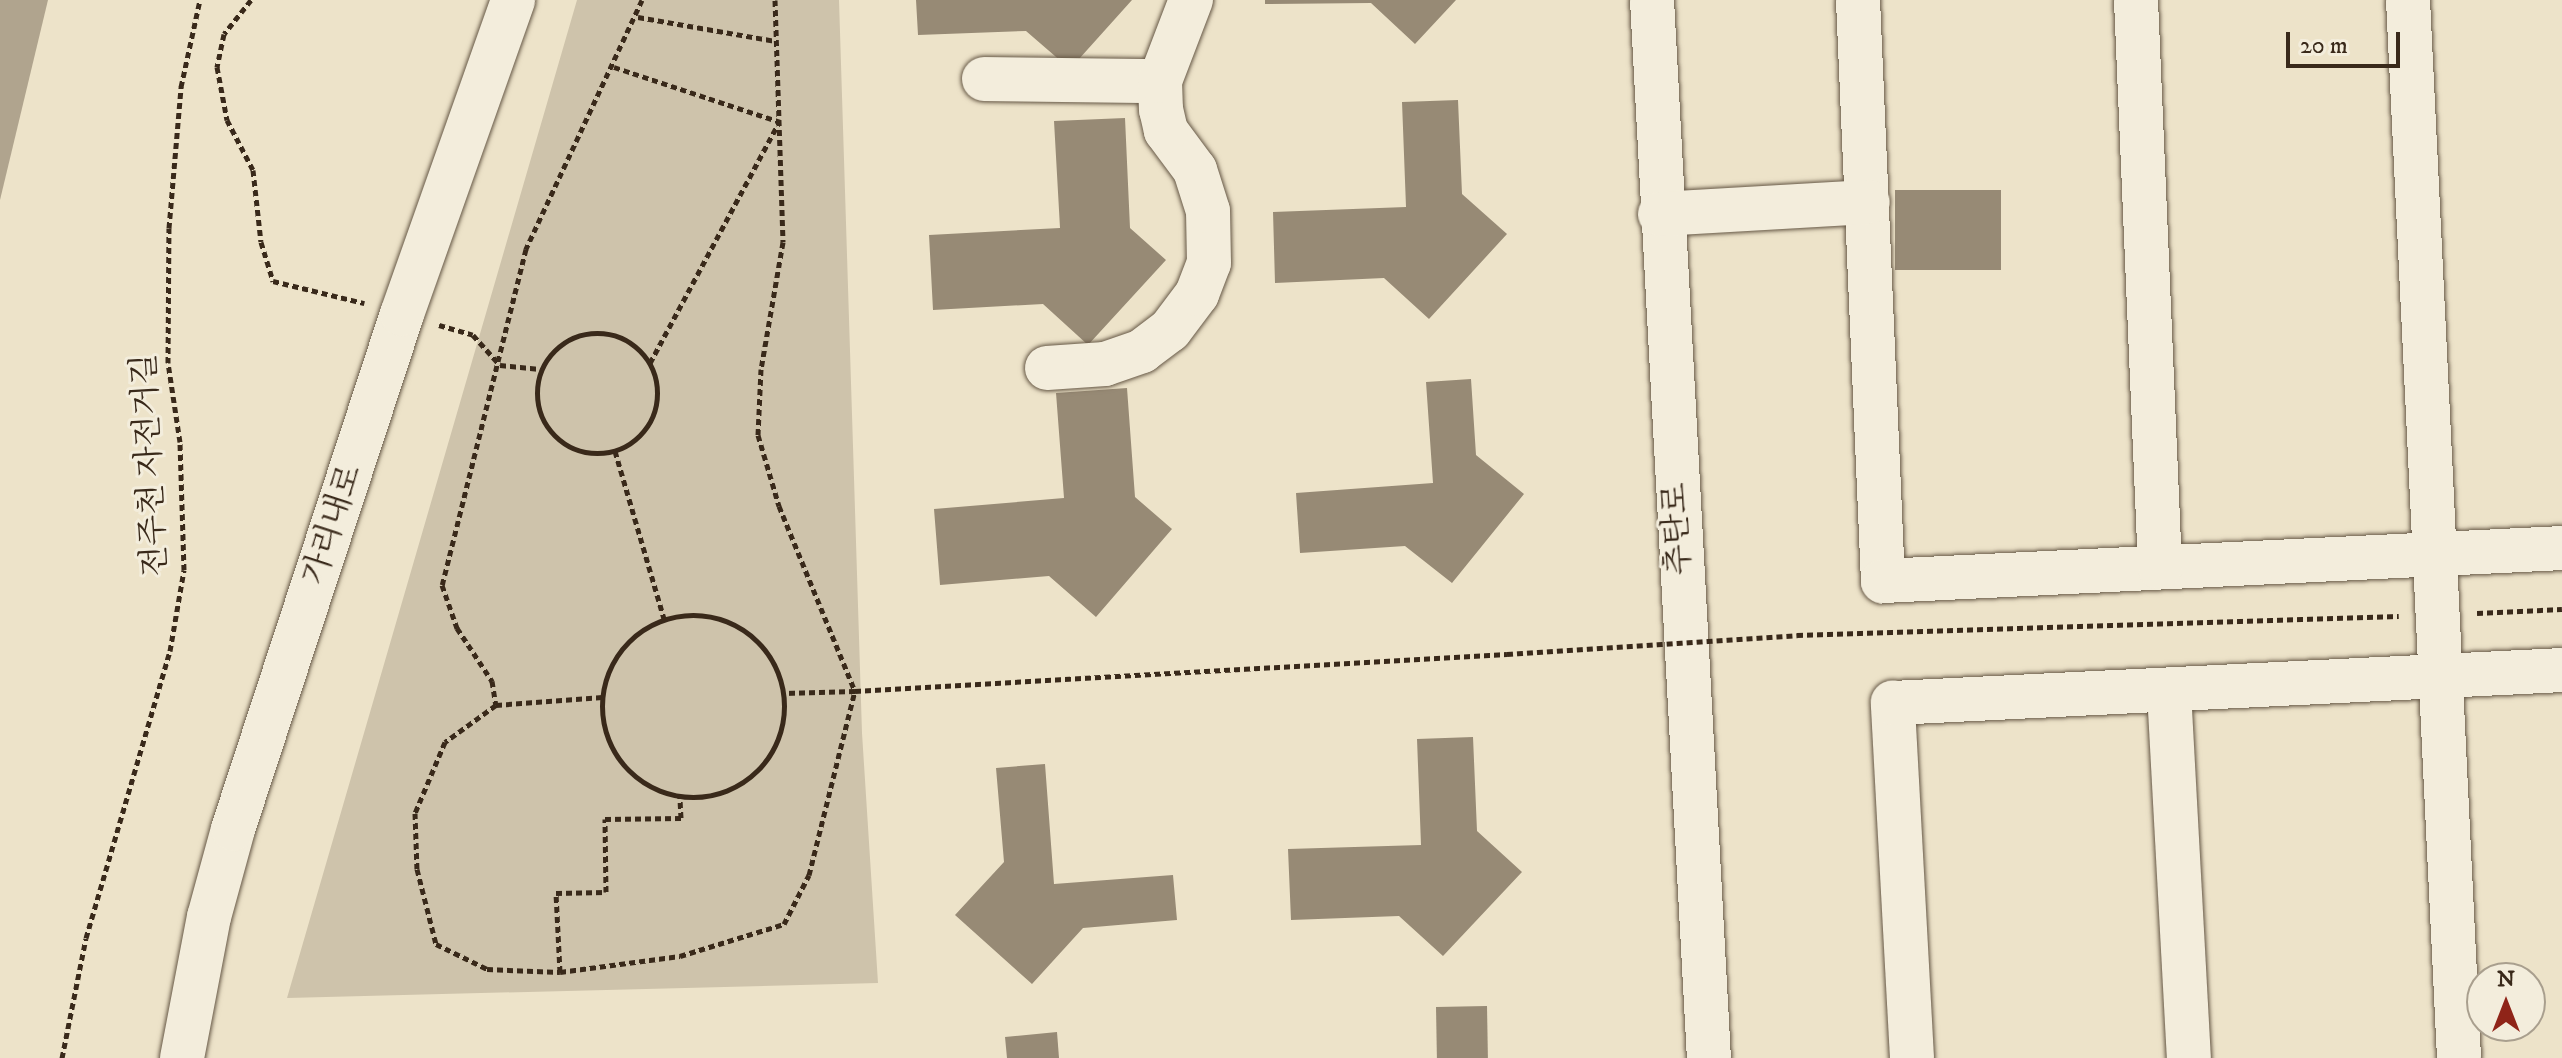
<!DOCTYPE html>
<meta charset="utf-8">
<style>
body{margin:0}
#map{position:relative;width:2562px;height:1058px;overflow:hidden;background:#ede3c9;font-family:"IM FELL DW Pica","Noto Serif KR",serif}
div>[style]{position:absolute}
.green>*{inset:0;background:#cec3ab}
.water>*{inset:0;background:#b0a48e}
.building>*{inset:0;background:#978a75;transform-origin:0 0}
.path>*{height:5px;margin-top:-2.5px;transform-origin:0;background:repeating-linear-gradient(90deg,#39291a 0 6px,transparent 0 10px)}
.path>.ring{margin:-2.5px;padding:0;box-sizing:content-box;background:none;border:5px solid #39291a;border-radius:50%}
.roads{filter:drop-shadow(0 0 2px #665846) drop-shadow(0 0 2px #665846)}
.minor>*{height:44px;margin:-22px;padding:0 22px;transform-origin:22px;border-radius:22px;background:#f3eddc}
.path-bridge>*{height:5px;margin-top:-2.5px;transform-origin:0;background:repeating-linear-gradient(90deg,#39291a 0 6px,transparent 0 10px)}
span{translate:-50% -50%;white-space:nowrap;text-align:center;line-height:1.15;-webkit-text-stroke:6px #f3eddc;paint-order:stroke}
.street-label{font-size:32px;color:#39291a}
.north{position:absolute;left:2466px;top:962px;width:80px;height:80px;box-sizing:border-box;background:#f3eddc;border:2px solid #a99f8e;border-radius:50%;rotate:0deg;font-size:22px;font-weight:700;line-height:32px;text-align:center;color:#39291a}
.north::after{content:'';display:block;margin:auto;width:28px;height:36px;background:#8f2418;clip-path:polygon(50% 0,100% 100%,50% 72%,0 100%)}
.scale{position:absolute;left:2286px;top:32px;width:114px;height:36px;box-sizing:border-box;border:4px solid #39291a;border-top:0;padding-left:10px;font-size:24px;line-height:28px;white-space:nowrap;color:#39291a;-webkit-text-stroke:6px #f3eddc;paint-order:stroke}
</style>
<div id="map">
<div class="green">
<div style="clip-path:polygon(577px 0,839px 0,862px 733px,878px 983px,287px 998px)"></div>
</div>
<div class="water">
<div style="clip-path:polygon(0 0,48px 0,0 200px)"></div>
</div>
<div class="building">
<div style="clip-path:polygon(916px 0,1132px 0,1070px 69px,1026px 31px,918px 35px)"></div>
<div style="clip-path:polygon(1265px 0,1456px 0,1415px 44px,1371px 3px,1265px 4px)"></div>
<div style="clip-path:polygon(1458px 100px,1462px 194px,1507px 234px,1429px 319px,1384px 278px,1275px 283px,1273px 212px,1406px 207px,1402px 102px)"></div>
<div style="clip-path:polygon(1125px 118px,1130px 228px,1166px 260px,1088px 345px,1043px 304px,933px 310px,929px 235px,1060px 228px,1054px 121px)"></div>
<div style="left:2001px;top:190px;width:80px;height:106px;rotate:90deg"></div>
<div style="clip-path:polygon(1471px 379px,1476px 455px,1524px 494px,1452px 583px,1405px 546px,1300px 553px,1296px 493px,1433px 483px,1426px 382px)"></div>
<div style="clip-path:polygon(1127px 388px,1135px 497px,1172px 529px,1096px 617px,1049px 576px,940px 585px,934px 509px,1064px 498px,1056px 393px)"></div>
<div style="clip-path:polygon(1473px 737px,1477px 831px,1522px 872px,1443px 956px,1399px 916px,1291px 920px,1288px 849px,1421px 845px,1417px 739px)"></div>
<div style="clip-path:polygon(1045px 764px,1054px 884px,1173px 875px,1177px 920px,1083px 928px,1032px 984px,955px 915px,1004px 862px,996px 768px)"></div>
<div style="left:1487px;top:1006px;width:52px;height:51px;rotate:89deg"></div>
<div style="clip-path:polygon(1057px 1032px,1059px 1058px,1007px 1058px,1005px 1037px)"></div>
</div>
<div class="path">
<div style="left:251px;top:0;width:43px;rotate:128.5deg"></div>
<div style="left:224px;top:34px;width:34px;rotate:102deg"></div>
<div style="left:217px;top:67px;width:54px;rotate:79.3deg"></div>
<div style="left:227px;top:120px;width:56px;rotate:62.5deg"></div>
<div style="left:253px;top:170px;width:72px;rotate:83.7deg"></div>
<div style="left:261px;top:242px;width:41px;rotate:72.9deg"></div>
<div style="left:273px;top:281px;width:94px;rotate:13.6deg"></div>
<div style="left:642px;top:0;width:275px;rotate:115deg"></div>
<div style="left:526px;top:249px;width:346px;rotate:104deg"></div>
<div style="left:442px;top:585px;width:46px;rotate:70.8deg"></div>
<div style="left:457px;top:628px;width:64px;rotate:56.6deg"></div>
<div style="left:492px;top:681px;width:24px;rotate:81deg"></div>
<div style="left:496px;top:705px;width:63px;rotate:144deg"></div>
<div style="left:445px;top:742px;width:77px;rotate:112.9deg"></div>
<div style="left:415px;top:813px;width:56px;rotate:88deg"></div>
<div style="left:417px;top:869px;width:77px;rotate:75.8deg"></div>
<div style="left:436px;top:944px;width:57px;rotate:26.1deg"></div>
<div style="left:487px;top:969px;width:73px;rotate:2.4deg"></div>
<div style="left:560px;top:972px;width:121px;rotate:-7.6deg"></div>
<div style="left:680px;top:956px;width:109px;rotate:-17.1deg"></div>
<div style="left:784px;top:924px;width:55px;rotate:-63deg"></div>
<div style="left:809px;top:875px;width:190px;rotate:-76deg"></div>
<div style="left:855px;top:691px;width:71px;rotate:178.4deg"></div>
<div style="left:775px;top:0;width:242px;rotate:88.1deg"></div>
<div style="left:783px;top:242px;width:129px;rotate:99.8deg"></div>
<div style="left:761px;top:369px;width:66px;rotate:92.6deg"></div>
<div style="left:758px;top:435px;width:74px;rotate:73.5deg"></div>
<div style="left:779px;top:506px;width:200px;rotate:67.7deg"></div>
<div style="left:855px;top:691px;width:653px;rotate:-3.25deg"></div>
<div style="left:638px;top:17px;width:139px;rotate:9.9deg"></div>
<div style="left:614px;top:67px;width:175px;rotate:18.3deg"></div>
<div style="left:439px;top:325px;width:35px;rotate:16deg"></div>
<div style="left:473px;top:335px;width:40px;rotate:48deg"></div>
<div style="left:500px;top:365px;width:40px;rotate:5.7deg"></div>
<div class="ring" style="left:537px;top:333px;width:115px;height:115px"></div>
<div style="left:650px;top:363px;width:273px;rotate:-61.8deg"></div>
<div style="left:615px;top:451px;width:175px;rotate:73.7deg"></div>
<div style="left:2477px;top:613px;width:85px;rotate:-2.7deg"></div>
<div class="ring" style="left:602px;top:615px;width:177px;height:177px"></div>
<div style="left:1797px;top:635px;width:602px;rotate:-1.81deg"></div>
<div style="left:496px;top:705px;width:107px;rotate:-4.3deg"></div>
<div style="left:560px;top:972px;width:79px;rotate:-92.9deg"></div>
<div style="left:556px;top:893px;width:50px;rotate:-1.1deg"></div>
<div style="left:606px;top:892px;width:73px;rotate:-90.8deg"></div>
<div style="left:605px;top:819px;width:76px;rotate:-0.8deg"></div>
<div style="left:681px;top:818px;width:21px;rotate:-93deg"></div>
<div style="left:62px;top:1058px;width:122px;rotate:-78.7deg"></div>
<div style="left:86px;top:938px;width:299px;rotate:-73.7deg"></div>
<div style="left:170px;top:651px;width:82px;rotate:-80.2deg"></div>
<div style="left:184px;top:570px;width:128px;rotate:-91.8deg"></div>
<div style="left:180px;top:442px;width:80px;rotate:-98.6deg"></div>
<div style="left:168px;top:363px;width:135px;rotate:-89.6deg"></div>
<div style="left:169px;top:228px;width:142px;rotate:-85.1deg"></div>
<div style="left:181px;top:87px;width:89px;rotate:-77.7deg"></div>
</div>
<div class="roads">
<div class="minor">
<div style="left:1652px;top:0;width:1060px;rotate:86.92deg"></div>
<div style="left:1858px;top:0;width:582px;rotate:87.54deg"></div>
<div style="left:1883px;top:581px;width:680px;rotate:-2.78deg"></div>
<div style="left:2136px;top:0;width:568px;rotate:87.58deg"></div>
<div style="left:2408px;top:0;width:1059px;rotate:87.24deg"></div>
<div style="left:984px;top:79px;width:176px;rotate:0.7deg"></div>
<div style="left:1660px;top:214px;width:208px;rotate:-3.3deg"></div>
<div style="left:1047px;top:368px;width:58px;rotate:-3.9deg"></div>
<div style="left:1105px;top:364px;width:39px;rotate:-19deg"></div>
<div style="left:1142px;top:351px;width:35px;rotate:-37deg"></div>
<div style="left:1170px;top:330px;width:45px;rotate:-53.1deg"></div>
<div style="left:1197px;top:294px;width:33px;rotate:-69deg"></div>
<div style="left:1209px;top:263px;width:52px;rotate:-91.1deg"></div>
<div style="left:1208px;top:211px;width:43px;rotate:-107.6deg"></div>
<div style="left:1195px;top:170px;width:49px;rotate:-126.6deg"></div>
<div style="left:1166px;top:131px;width:22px;rotate:-103deg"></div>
<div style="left:1161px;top:110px;width:29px;rotate:-92deg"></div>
<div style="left:1160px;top:81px;width:87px;rotate:-69.1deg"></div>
<div style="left:2169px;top:691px;width:368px;rotate:86.9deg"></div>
<div style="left:182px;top:1058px;width:144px;rotate:-79.2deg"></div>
<div style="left:209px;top:917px;width:91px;rotate:-74.7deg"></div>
<div style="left:233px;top:829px;width:542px;rotate:-71.83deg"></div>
<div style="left:402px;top:314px;width:333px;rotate:-70.5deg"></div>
<div style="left:1912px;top:1058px;width:356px;rotate:-93.1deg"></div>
<div style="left:1893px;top:703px;width:670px;rotate:-2.82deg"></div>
</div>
</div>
<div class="path-bridge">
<div style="left:1507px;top:654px;width:291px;rotate:-3.7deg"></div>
</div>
<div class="street-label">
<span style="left:151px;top:465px;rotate:-93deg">전주천 자전거길</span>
<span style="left:333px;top:525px;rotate:-72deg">가리내로</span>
<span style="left:1678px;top:529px;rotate:-93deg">추탄로</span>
</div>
<div class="north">N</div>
<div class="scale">20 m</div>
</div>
